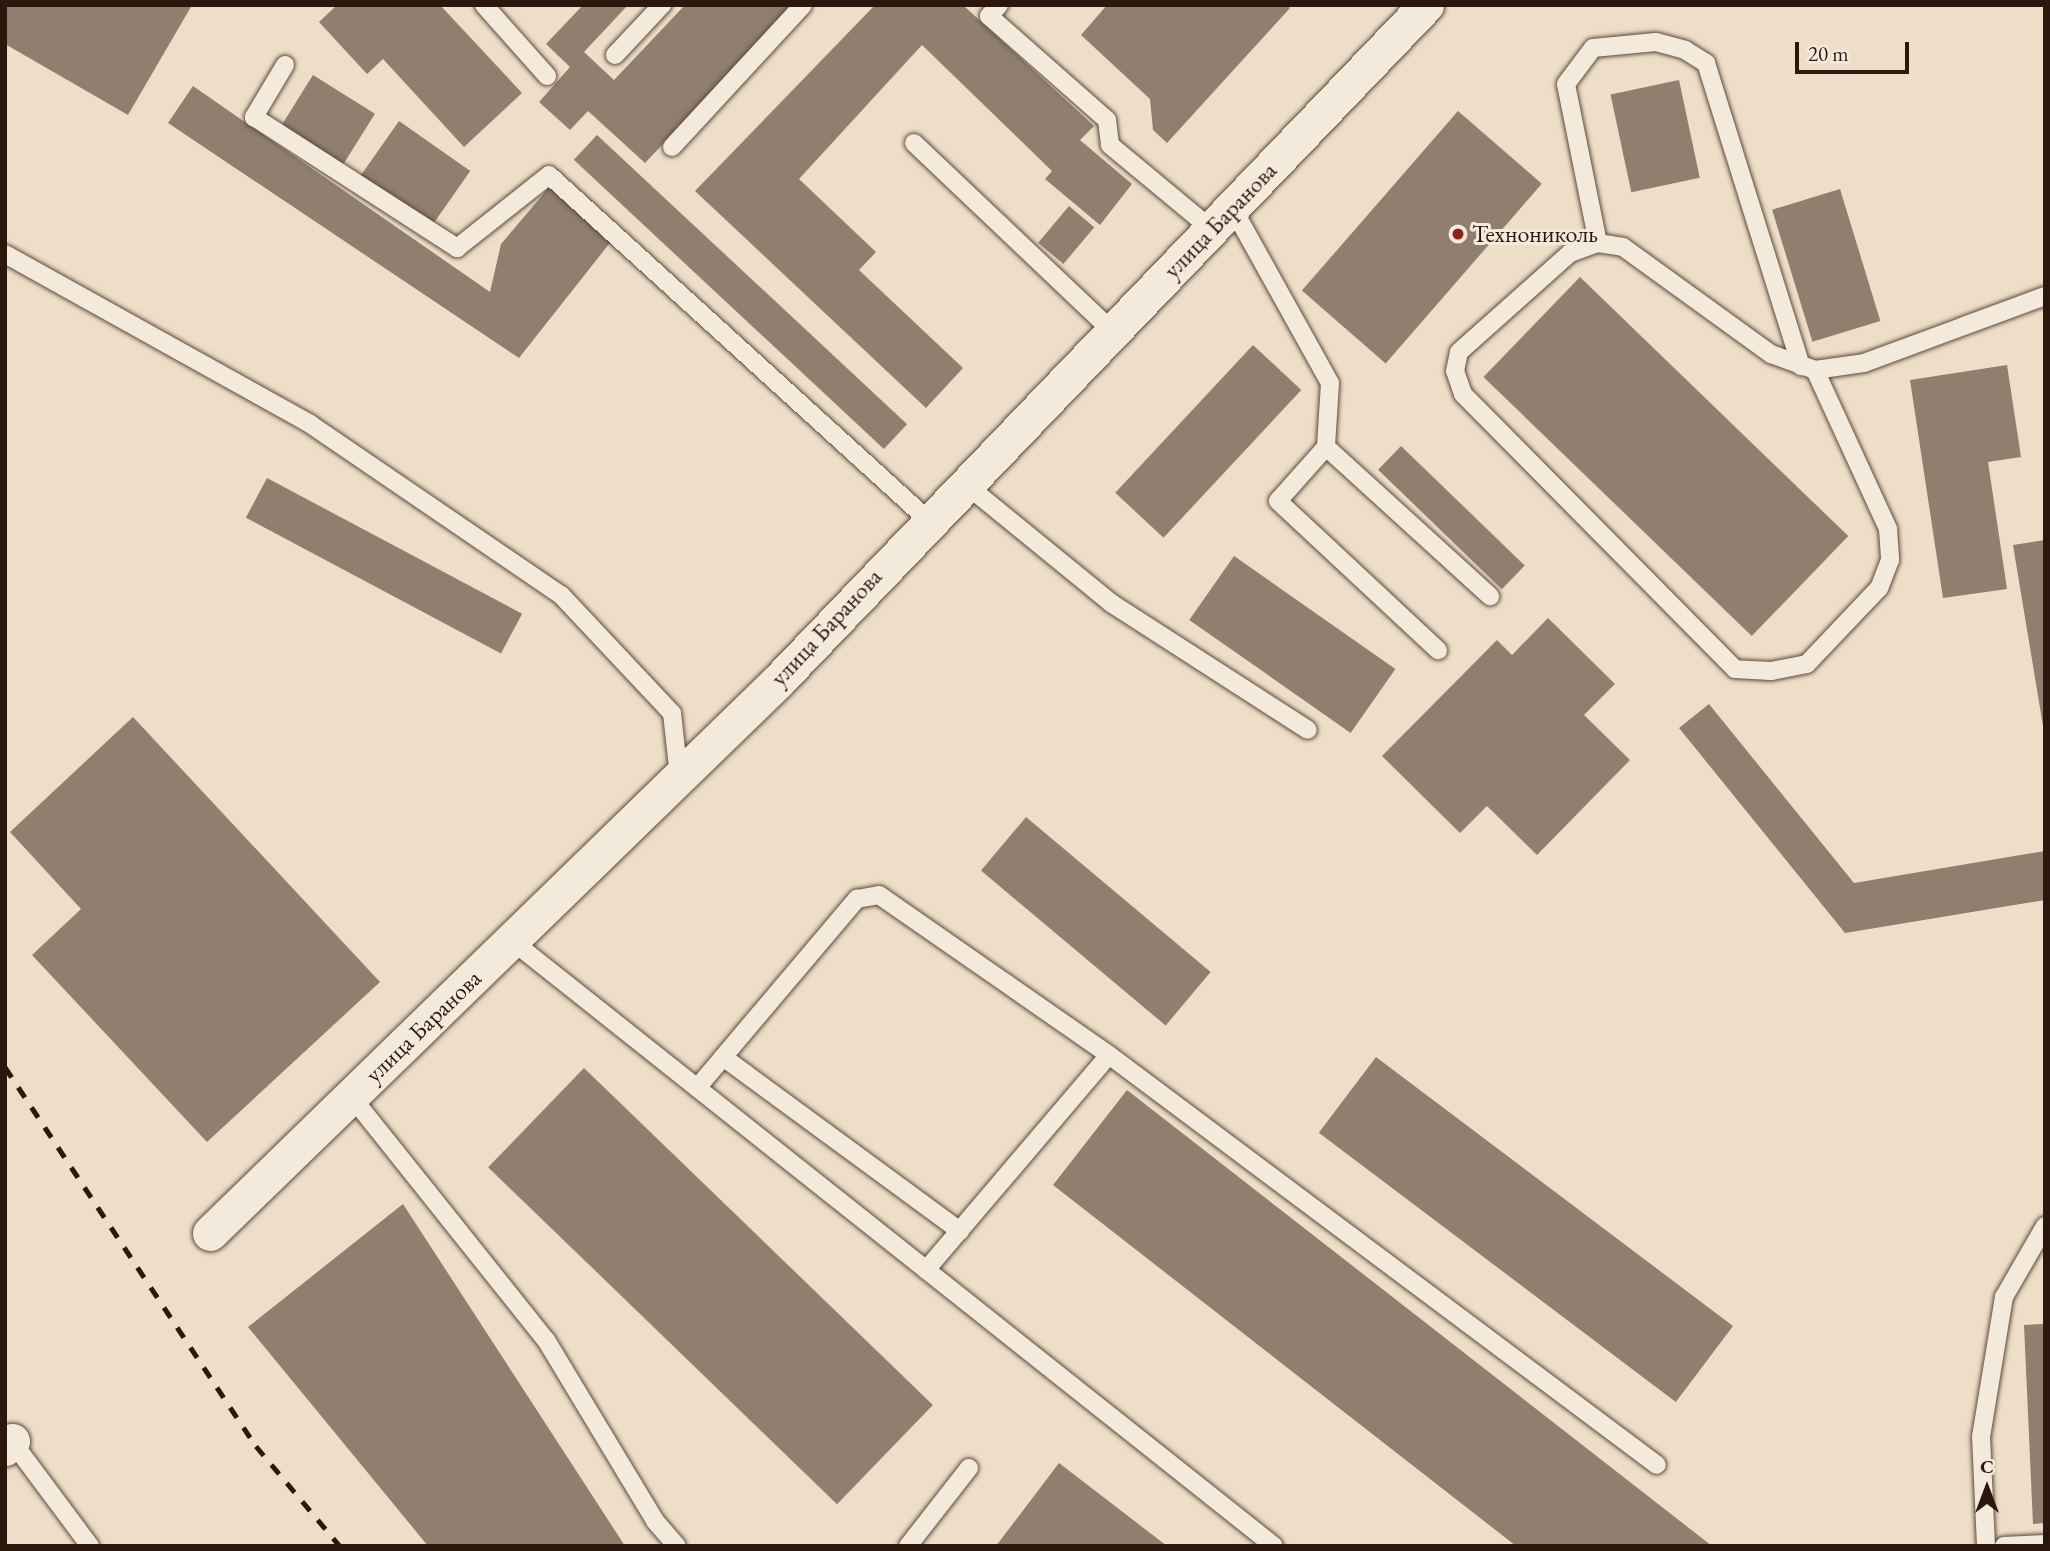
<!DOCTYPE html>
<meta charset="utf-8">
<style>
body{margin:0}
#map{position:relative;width:2050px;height:1551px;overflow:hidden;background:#eedec7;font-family:"EB Garamond",serif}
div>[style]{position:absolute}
.building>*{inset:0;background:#907e6e;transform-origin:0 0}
.roads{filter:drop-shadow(0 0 2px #5c493c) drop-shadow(0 0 2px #5c493c)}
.service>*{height:18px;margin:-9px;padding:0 9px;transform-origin:9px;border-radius:9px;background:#f4eadb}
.minor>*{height:35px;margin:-17.5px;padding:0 17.5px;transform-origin:17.5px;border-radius:17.5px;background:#f4eadb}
.rail>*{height:5px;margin-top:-2.5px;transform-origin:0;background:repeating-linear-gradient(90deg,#2b170d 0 12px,transparent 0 24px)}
.dots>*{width:19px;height:19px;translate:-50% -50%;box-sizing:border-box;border:4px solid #f4eadb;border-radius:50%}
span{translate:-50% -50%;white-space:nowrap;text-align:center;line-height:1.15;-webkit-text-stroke:6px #f4eadb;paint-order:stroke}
.street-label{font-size:24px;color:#2b170d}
.poi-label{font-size:24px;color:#2b170d}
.left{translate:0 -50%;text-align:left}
.frame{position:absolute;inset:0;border:7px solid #2b170d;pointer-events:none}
.north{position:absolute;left:1952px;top:1453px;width:70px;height:70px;-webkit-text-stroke:5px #f4eadb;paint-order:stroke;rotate:0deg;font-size:19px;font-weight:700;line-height:28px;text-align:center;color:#2b170d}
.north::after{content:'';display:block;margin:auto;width:24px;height:32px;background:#2b170d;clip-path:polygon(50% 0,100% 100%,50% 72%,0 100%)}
.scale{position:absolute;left:1795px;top:42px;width:114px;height:32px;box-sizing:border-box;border:4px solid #2b170d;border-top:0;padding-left:9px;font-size:21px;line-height:24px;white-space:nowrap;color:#2b170d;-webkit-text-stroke:5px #f4eadb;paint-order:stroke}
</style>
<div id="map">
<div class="building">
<div style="clip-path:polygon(5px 5px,192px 5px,128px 115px,5px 44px)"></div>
<div style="clip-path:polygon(337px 5px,440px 5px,522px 93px,464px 147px,383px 59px,367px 74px,319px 22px)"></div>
<div style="clip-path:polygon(583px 5px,628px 5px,584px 52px,614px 80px,685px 5px,794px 5px,645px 163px,588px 111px,570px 130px,539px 102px,570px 67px,546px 44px)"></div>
<div style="clip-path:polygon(875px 5px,963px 5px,1094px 126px,1080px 140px,1132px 184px,1100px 225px,1045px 179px,1052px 171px,922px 45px,799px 179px,876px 252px,859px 270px,963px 368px,926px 408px,695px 191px)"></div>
<div style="clip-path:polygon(1107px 5px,1287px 5px,1290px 8px,1167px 143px,1153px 130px,1150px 99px,1081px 35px)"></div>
<div style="left:313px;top:75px;width:73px;height:61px;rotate:32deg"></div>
<div style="left:1679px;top:80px;width:100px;height:70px;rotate:78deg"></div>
<div style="clip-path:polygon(193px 86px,490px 292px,501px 244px,551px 185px,613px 239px,519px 358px,168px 123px)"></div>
<div style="left:1458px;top:111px;width:111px;height:238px;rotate:41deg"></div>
<div style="left:399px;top:121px;width:87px;height:70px;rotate:35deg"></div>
<div style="left:597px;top:135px;width:424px;height:34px;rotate:43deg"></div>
<div style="left:1840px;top:189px;width:138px;height:71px;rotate:73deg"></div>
<div style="left:1069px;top:206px;width:33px;height:48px;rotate:40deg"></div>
<div style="left:1580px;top:277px;width:373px;height:139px;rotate:44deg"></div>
<div style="left:1253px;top:345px;width:66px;height:202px;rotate:43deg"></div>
<div style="clip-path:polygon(2007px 365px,2021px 457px,1988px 462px,2007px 589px,1943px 598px,1910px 380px)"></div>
<div style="left:1401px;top:446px;width:172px;height:33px;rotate:44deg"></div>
<div style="left:267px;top:478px;width:289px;height:45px;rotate:28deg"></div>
<div style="clip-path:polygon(2045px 540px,2045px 726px,2043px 726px,2013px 545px)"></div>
<div style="left:1234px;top:556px;width:197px;height:78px;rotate:35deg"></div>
<div style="clip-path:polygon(1548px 618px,1615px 684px,1584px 715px,1630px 760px,1537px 855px,1487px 806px,1460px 833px,1382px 756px,1497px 640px,1512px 655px)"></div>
<div style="clip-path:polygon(1709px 704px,1854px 883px,2045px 851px,2045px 900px,1845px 933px,1679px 728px)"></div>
<div style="clip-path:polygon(133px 717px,380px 982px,207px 1142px,32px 955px,81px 909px,10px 832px)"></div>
<div style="left:1026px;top:817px;width:241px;height:70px;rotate:40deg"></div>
<div style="left:1376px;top:1057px;width:447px;height:95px;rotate:37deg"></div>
<div style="left:584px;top:1068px;width:485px;height:138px;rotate:44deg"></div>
<div style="clip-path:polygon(1127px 1090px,1712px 1546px,1516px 1546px,1053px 1185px)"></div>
<div style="clip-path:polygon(403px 1204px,625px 1546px,428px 1546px,248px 1327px)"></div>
<div style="clip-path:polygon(2045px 1324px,2045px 1523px,2033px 1524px,2024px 1325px)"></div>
<div style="clip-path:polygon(1059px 1463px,1167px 1546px,996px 1546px)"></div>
</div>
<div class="roads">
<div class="service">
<div style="left:484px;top:5px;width:95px;rotate:48.4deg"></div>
<div style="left:999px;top:5px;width:15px;rotate:132deg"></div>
<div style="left:989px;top:16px;width:157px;rotate:41.4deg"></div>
<div style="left:1107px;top:120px;width:25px;rotate:83deg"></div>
<div style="left:1110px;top:145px;width:131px;rotate:39.7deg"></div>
<div style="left:615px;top:55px;width:69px;rotate:-46.8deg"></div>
<div style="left:285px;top:65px;width:61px;rotate:120.8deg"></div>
<div style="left:254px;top:117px;width:242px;rotate:32.8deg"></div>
<div style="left:457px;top:248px;width:117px;rotate:-38.4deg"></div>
<div style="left:549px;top:175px;width:513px;rotate:42.31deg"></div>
<div style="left:914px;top:143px;width:273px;rotate:43.5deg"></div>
<div style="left:672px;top:147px;width:193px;rotate:-47.3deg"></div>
<div style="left:1232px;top:207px;width:201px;rotate:60.9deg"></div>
<div style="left:1330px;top:383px;width:64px;rotate:93.6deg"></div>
<div style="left:1326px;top:447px;width:72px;rotate:131.6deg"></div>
<div style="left:1278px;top:501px;width:219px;rotate:43deg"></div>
<div style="left:1598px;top:243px;width:162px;rotate:-101.4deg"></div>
<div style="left:1566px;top:84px;width:45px;rotate:-53.1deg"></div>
<div style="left:1593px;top:48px;width:63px;rotate:-5.4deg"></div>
<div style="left:1656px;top:42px;width:30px;rotate:15deg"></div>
<div style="left:1685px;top:50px;width:25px;rotate:32deg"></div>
<div style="left:1706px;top:63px;width:318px;rotate:72.6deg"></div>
<div style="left:5px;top:254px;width:349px;rotate:29.1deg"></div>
<div style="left:310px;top:424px;width:304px;rotate:34.3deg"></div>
<div style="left:561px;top:595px;width:162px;rotate:46.8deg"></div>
<div style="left:672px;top:713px;width:63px;rotate:83.7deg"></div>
<div style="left:1815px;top:370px;width:175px;rotate:65.3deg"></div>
<div style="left:1888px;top:529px;width:31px;rotate:86deg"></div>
<div style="left:1890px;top:560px;width:30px;rotate:111deg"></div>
<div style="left:1879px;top:588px;width:105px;rotate:133.5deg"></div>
<div style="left:1807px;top:664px;width:37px;rotate:169deg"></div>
<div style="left:1771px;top:671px;width:36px;rotate:-177deg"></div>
<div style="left:1735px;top:669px;width:387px;rotate:-134.7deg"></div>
<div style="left:1463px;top:394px;width:24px;rotate:-109deg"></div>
<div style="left:1455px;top:371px;width:19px;rotate:-78deg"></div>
<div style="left:1459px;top:352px;width:149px;rotate:-41.7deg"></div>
<div style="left:1570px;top:253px;width:30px;rotate:-20deg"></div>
<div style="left:1598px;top:243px;width:25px;rotate:9deg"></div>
<div style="left:1623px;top:247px;width:183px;rotate:35.9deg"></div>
<div style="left:1771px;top:354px;width:47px;rotate:20deg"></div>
<div style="left:1815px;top:370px;width:49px;rotate:-8.1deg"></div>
<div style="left:1864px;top:363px;width:193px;rotate:-20.3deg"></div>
<div style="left:1326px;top:447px;width:222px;rotate:42.3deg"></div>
<div style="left:964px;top:483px;width:190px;rotate:39.2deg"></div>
<div style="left:1111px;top:603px;width:234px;rotate:32.8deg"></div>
<div style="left:511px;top:940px;width:974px;rotate:38.46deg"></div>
<div style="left:723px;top:1057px;width:294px;rotate:36.3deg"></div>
<div style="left:697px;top:1088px;width:248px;rotate:-49.8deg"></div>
<div style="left:857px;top:899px;width:22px;rotate:-10deg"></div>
<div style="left:879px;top:895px;width:280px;rotate:34.8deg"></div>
<div style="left:351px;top:1096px;width:312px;rotate:51.4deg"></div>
<div style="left:546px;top:1340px;width:211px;rotate:58.9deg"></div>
<div style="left:655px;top:1521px;width:33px;rotate:49deg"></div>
<div style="left:926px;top:1270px;width:282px;rotate:-49.6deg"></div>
<div style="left:1109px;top:1055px;width:684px;rotate:36.8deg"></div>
<div style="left:8px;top:1436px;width:137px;rotate:53.3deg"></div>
<div style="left:908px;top:1546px;width:99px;rotate:-52deg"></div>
<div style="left:1986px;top:1546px;width:109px;rotate:-92.6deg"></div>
<div style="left:1981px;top:1437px;width:142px;rotate:-80.7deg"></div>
<div style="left:2004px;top:1297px;width:82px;rotate:-60deg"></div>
<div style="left:2004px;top:1546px;width:41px;rotate:-2.8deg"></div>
</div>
<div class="minor">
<div style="left:210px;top:1233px;width:793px;rotate:-44.18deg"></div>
<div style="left:779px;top:680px;width:935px;rotate:-46.21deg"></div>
<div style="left:5px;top:1448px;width:10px;rotate:-45deg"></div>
</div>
</div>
<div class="rail">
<div style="left:5px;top:1067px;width:455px;rotate:56.5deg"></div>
<div style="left:256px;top:1446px;width:131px;rotate:50deg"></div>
</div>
<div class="dots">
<div style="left:1458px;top:234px;background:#8f2418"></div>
</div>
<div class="street-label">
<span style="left:1220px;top:220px;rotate:-46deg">улица Баранова</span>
<span style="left:826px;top:627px;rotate:-47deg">улица Баранова</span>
<span style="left:423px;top:1026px;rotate:-44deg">улица Баранова</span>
</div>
<div class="poi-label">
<span class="left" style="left:1472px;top:234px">Технониколь</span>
</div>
<div class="frame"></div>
<div class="north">С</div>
<div class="scale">20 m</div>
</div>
